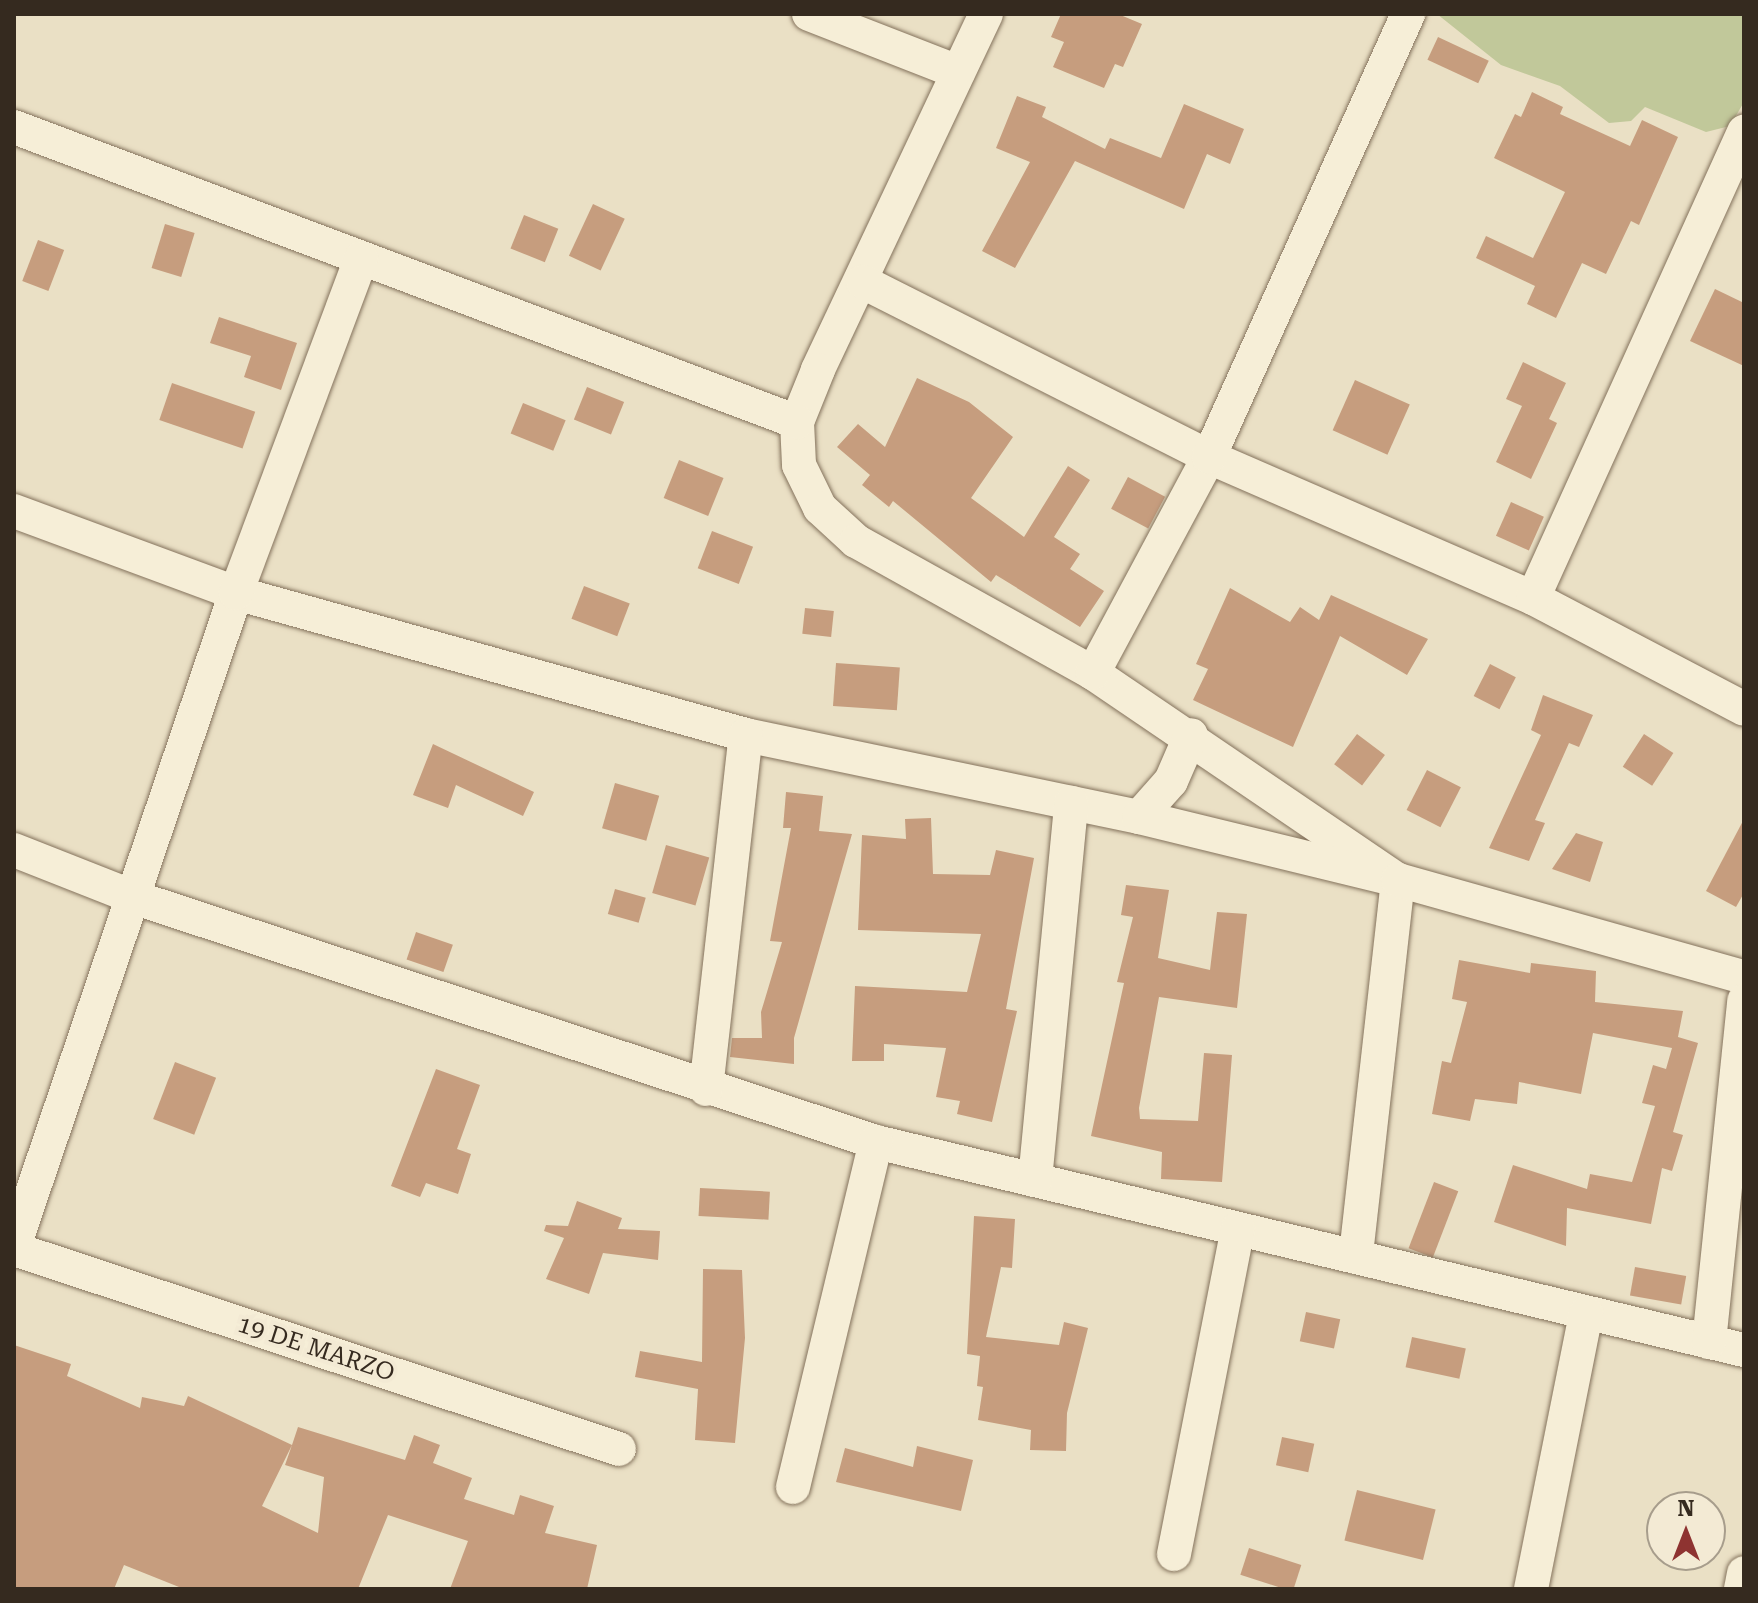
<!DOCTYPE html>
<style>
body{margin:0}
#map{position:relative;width:1758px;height:1603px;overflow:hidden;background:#eae0c5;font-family:"Roboto Serif",serif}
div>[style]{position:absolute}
.green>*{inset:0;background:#c1c89a}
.building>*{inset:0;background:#c69d7e;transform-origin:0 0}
.roads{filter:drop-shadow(0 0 2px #84725c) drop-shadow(0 0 2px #84725c)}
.minor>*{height:34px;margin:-17px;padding:0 17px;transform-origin:17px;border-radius:17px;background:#f6eed7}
span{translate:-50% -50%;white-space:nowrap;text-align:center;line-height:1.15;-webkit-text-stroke:8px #f3ead4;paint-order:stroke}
.street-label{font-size:24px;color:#352a1f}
.frame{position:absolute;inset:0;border:16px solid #352a1f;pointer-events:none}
.north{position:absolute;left:1646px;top:1491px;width:80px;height:80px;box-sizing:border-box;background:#f3ead4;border:2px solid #a79d8c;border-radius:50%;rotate:0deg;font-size:22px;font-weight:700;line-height:32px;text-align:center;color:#352a1f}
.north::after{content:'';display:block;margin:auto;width:28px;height:36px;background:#8e3331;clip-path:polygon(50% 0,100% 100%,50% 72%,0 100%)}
</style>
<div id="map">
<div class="green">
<div style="clip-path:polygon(1437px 14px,1744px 14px,1744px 102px,1730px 126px,1706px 132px,1645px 107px,1631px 121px,1609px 123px,1560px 86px,1501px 65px)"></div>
</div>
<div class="building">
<div style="clip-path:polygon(1061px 14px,1118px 14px,1142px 24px,1123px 67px,1115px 64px,1104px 88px,1053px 67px,1064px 42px,1051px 37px)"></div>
<div style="left:1438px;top:37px;width:56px;height:25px;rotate:25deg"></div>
<div style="clip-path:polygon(1532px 92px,1563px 107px,1560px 114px,1630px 146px,1642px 120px,1678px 137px,1639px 225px,1631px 221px,1606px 274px,1582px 263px,1556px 318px,1527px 304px,1535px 286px,1476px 258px,1486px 236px,1533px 258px,1565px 192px,1494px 158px,1515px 114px,1521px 117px)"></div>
<div style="clip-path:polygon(1017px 96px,1046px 107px,1042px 117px,1105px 149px,1110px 138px,1161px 158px,1184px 104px,1244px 129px,1230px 164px,1207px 154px,1184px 209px,1075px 161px,1015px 268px,982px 251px,1030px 162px,996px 148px)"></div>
<div style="left:593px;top:204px;width:35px;height:57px;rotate:25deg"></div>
<div style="left:524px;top:215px;width:37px;height:36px;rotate:22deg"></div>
<div style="left:165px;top:224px;width:31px;height:46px;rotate:17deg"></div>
<div style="left:38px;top:240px;width:28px;height:44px;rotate:21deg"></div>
<div style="clip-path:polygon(1715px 289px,1744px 303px,1744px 366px,1690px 341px)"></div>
<div style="clip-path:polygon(219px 317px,297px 343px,281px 390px,244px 377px,251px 356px,210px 343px)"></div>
<div style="clip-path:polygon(1523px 362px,1566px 383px,1549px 419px,1557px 423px,1531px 479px,1496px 462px,1522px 406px,1506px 399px)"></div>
<div style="clip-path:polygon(917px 378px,969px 402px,1013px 437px,971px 498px,1024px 537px,1068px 466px,1090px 480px,1054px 537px,1080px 554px,1070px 569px,1104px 591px,1080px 627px,996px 575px,991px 582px,893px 501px,889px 507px,862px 485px,870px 475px,837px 447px,858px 424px,885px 447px)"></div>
<div style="left:1355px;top:380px;width:60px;height:55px;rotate:24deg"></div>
<div style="left:172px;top:383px;width:88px;height:39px;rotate:19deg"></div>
<div style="left:587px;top:387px;width:40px;height:35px;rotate:22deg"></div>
<div style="left:523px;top:403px;width:46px;height:33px;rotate:22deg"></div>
<div style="left:679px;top:460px;width:48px;height:41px;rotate:22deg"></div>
<div style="left:1128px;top:477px;width:42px;height:36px;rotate:28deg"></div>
<div style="left:1511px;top:502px;width:36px;height:37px;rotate:24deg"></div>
<div style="left:712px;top:531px;width:44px;height:40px;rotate:21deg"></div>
<div style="left:584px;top:586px;width:49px;height:35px;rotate:21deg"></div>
<div style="clip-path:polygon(1230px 588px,1290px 622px,1300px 607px,1319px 620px,1331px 595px,1428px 639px,1407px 675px,1340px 636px,1293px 747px,1193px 700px,1208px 669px,1196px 664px)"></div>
<div style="left:805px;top:608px;width:29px;height:26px;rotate:6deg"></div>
<div style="left:836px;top:663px;width:64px;height:43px;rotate:4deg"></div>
<div style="left:1490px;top:664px;width:29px;height:36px;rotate:27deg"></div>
<div style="clip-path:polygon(1543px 695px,1593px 715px,1579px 747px,1569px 743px,1535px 820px,1545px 823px,1529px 861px,1489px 848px,1541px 735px,1531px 730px)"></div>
<div style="left:1357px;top:734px;width:35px;height:38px;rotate:37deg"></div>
<div style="left:1644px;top:734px;width:35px;height:39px;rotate:33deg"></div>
<div style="clip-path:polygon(433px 744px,534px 792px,523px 816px,456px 785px,448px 808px,413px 795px)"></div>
<div style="left:1427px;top:770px;width:38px;height:45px;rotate:27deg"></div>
<div style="left:615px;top:783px;width:46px;height:47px;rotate:16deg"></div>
<div style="clip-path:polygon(786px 792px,823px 796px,819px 831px,852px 834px,794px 1038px,794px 1064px,730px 1057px,732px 1038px,762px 1038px,761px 1012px,782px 942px,770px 941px,791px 828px,783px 828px)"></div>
<div style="clip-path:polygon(931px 818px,933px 874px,990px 875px,996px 850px,1034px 858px,1006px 1009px,1017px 1011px,992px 1122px,957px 1114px,960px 1101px,936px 1097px,946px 1048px,884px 1044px,884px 1061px,852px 1061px,855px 986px,967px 992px,981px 934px,858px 930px,862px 835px,906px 839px,905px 819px)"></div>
<div style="clip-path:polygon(1744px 819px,1744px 893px,1736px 907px,1706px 891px)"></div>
<div style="clip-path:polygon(1576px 833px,1603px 842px,1590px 882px,1552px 869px)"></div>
<div style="left:666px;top:845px;width:45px;height:50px;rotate:16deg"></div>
<div style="clip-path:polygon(1126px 885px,1169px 890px,1158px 958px,1210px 970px,1217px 912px,1247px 914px,1237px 1008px,1159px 997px,1139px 1108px,1140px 1119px,1198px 1121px,1204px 1053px,1232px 1055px,1222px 1182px,1161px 1179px,1162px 1152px,1091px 1136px,1124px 983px,1117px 982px,1133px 917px,1121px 915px)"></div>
<div style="left:615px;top:889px;width:32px;height:26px;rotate:16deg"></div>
<div style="left:416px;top:932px;width:39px;height:29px;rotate:19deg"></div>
<div style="clip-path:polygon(1459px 960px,1530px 973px,1531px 963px,1596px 971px,1595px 1002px,1683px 1011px,1678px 1037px,1698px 1043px,1673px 1132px,1683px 1135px,1672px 1171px,1662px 1168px,1651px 1224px,1567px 1208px,1566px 1246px,1494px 1222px,1513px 1165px,1587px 1189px,1590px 1174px,1632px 1182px,1655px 1106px,1642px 1103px,1653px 1065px,1666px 1069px,1672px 1048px,1593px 1033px,1581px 1094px,1519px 1082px,1517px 1104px,1475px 1099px,1470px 1121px,1432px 1114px,1442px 1061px,1451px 1063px,1467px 1002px,1452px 999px)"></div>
<div style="left:175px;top:1062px;width:44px;height:61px;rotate:21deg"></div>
<div style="clip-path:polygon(436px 1069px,480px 1085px,457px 1149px,471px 1154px,458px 1194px,426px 1183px,420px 1197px,391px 1186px)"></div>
<div style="left:1434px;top:1182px;width:26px;height:71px;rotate:21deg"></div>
<div style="left:700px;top:1188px;width:70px;height:28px;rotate:3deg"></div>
<div style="clip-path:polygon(577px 1201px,622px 1218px,618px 1229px,660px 1231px,658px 1260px,603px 1253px,589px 1294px,546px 1279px,564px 1238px,544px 1231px,546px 1225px,568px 1226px)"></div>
<div style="clip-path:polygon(974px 1216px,1015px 1219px,1012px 1268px,1001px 1267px,986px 1337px,1059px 1345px,1064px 1322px,1088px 1328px,1067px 1413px,1066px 1451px,1030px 1450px,1031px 1430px,978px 1420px,983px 1387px,977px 1386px,980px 1356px,967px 1354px)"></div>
<div style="left:1635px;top:1267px;width:52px;height:29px;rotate:10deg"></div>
<div style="clip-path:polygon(703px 1269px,742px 1270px,745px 1338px,735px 1443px,695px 1440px,698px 1389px,635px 1377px,640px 1351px,702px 1362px)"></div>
<div style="left:1306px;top:1312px;width:35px;height:30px;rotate:12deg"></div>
<div style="left:1412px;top:1337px;width:55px;height:31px;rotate:12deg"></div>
<div style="clip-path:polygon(evenodd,14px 1345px,71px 1364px,67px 1376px,140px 1408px,142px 1397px,184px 1406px,188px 1396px,292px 1445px,298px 1427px,405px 1460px,414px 1435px,440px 1445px,433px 1463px,472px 1478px,464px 1499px,514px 1515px,520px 1495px,554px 1506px,545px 1533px,597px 1545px,587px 1589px,450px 1589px,468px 1541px,388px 1515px,358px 1589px,184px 1589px,124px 1565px,114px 1589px,14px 1589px,14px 1345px,292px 1445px,285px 1465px,324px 1477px,318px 1533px,262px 1506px,292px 1445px)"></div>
<div style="left:1282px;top:1437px;width:33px;height:29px;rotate:12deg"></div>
<div style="clip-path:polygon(917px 1446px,973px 1460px,961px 1511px,836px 1482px,845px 1448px,913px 1467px)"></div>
<div style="left:1357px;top:1490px;width:81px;height:52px;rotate:14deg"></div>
<div style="left:1249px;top:1548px;width:55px;height:28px;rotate:18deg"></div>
</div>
<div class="roads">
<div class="minor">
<div style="left:809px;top:14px;width:160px;rotate:21.3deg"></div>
<div style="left:986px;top:14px;width:394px;rotate:115.3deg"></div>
<div style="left:818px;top:370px;width:56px;rotate:112deg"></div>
<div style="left:797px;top:422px;width:43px;rotate:87.3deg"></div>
<div style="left:799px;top:465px;width:48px;rotate:64deg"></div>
<div style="left:820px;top:508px;width:49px;rotate:42.5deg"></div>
<div style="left:856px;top:541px;width:271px;rotate:29.1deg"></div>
<div style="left:1093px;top:673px;width:369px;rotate:34.2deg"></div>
<div style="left:1398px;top:880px;width:379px;rotate:96.4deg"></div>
<div style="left:14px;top:127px;width:837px;rotate:20.64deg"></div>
<div style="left:863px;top:282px;width:388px;rotate:26.8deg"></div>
<div style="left:1209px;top:457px;width:353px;rotate:23.5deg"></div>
<div style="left:1533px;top:598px;width:238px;rotate:27.7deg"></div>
<div style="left:14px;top:511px;width:237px;rotate:20.3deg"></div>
<div style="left:236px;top:593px;width:529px;rotate:15.56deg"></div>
<div style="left:746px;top:735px;width:401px;rotate:11.8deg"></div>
<div style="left:1139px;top:817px;width:267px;rotate:13.7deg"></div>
<div style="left:1398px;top:880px;width:359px;rotate:15.7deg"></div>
<div style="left:1533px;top:598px;width:512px;rotate:-65.64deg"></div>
<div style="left:1093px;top:673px;width:245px;rotate:-61.8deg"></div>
<div style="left:1209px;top:457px;width:486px;rotate:-65.8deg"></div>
<div style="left:1139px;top:817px;width:48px;rotate:-48.4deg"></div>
<div style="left:1171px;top:781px;width:50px;rotate:-66.5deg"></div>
<div style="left:14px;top:850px;width:131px;rotate:21.5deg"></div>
<div style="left:136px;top:898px;width:779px;rotate:18.25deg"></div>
<div style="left:876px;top:1142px;width:893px;rotate:13.48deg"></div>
<div style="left:706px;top:1089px;width:356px;rotate:-83.6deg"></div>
<div style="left:1035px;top:1180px;width:379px;rotate:-84.5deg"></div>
<div style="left:14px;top:1246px;width:690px;rotate:-71.22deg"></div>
<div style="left:236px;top:593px;width:357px;rotate:-69.5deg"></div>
<div style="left:14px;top:1249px;width:637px;rotate:18.29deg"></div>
<div style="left:1709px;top:1342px;width:343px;rotate:-84.1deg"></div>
<div style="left:793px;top:1487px;width:355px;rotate:-76.5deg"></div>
<div style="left:1174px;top:1554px;width:331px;rotate:-78.9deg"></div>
<div style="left:1531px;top:1589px;width:281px;rotate:-78.7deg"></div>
<div style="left:1741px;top:1589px;width:16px;rotate:-79deg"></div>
</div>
</div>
<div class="street-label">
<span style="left:316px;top:1349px;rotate:18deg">19 DE MARZO</span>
</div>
<div class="frame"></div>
<div class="north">N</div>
</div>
